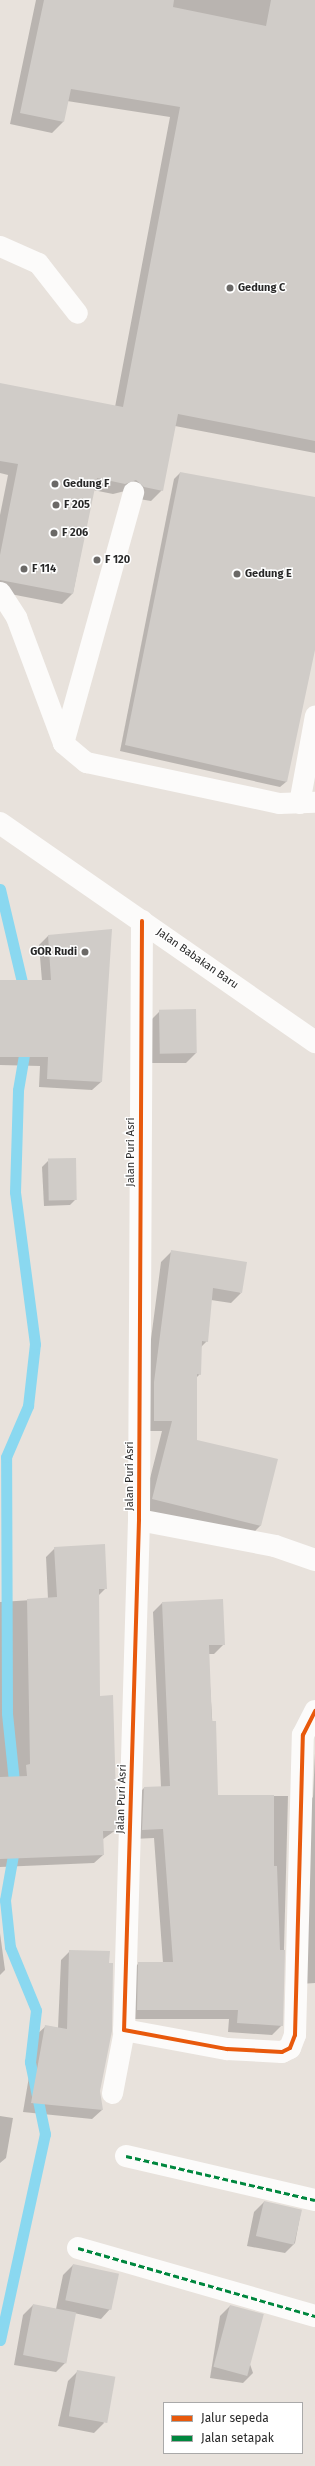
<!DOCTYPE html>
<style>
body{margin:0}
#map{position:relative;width:315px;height:2466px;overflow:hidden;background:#e8e2dc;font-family:"Fira Sans",sans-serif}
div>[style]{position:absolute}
.shadow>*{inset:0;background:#0003}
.stream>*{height:11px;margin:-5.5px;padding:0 5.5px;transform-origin:5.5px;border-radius:5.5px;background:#8ad8f0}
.building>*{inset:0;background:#d0ccc8;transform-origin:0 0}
.service>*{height:21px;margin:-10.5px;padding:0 10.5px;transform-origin:10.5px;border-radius:10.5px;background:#fcfbfa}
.minor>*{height:22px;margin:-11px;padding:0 11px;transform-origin:11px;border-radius:11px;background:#fcfbfa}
.quiet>*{height:3px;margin-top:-1.5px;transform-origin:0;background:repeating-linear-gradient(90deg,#00873e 0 6px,transparent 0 9px)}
.cycleway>*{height:4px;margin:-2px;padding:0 2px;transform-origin:2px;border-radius:2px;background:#e8590c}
.dots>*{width:11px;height:11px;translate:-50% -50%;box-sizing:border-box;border:2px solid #fff;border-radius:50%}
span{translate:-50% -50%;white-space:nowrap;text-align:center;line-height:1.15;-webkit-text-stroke:3px #fff;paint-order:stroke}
.poi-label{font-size:11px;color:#282828;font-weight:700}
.left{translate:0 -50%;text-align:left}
.right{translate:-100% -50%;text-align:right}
.street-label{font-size:11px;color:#282828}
.legend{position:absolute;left:163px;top:2402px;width:140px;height:52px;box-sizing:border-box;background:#fff;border:1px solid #a9a9a9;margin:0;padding:5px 7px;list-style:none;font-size:12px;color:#282828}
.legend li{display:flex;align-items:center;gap:8px;height:20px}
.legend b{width:20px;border:1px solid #a9a9a9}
</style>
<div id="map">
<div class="shadow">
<div style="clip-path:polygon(36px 0,315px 0,315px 453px,175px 426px,162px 490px,151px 501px,133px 498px,125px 491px,113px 494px,93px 490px,73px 593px,62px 604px,0 592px,0 515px,8px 475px,0 473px,0 384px,115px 407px,170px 117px,67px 101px,63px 122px,52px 133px,10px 124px)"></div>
<div style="clip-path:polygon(180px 473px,315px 498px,315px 645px,286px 782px,280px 787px,120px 751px,174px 479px)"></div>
<div style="clip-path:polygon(111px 930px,101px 1082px,92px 1090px,39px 1087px,40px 1066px,0 1065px,0 981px,42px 981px,39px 945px,48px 936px)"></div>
<div style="clip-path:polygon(160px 1011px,196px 1053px,186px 1063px,151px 1063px,150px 1021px)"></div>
<div style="clip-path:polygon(48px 1161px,76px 1199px,70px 1205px,44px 1206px,42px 1167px)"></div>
<div style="clip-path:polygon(172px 1251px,241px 1293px,231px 1303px,211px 1300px,207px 1341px,201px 1347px,200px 1374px,196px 1378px,196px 1441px,261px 1525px,250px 1536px,142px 1510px,162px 1431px,144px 1431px,144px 1393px,161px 1262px)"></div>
<div style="clip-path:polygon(55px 1548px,106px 1588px,98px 1596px,99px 1697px,116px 1830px,103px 1839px,103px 1855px,94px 1863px,0 1867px,0 1881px,0 1602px,48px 1599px,46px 1557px)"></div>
<div style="clip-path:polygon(162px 1603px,224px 1644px,214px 1654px,208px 1654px,217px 1796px,288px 1796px,282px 2025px,272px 2035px,228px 2032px,229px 2019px,128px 2019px,129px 1973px,139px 1963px,163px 1963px,154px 1838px,133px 1839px,135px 1797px,144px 1788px,161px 1787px,153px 1612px)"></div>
<div style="clip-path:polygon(315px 1753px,315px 1983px,300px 1984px,305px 1805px,313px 1797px)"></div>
<div style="clip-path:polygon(0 1933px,5px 1970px,0 1975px)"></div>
<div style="clip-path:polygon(70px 1951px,99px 2091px,102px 2110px,92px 2119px,23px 2112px,36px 2035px,46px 2026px,58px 2028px,61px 1960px)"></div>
<div style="clip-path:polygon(0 2116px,13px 2118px,6px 2158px,0 2163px)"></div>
<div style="clip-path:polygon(264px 2202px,301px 2211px,295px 2243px,285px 2253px,247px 2246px,254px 2212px)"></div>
<div style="clip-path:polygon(73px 2265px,110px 2309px,101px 2319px,74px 2313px,66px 2362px,56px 2372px,14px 2365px,23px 2315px,33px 2305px,56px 2309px,63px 2275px)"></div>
<div style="clip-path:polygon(230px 2306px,253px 2373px,243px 2383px,210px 2378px,220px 2316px)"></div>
<div style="clip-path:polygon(78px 2371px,104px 2423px,94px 2433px,58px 2426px,68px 2381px)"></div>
</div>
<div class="stream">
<div style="left:0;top:889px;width:109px;rotate:76.7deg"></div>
<div style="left:15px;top:1791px;width:78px;rotate:-95.9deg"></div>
<div style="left:7px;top:1713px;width:256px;rotate:-90.2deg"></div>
<div style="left:6px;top:1457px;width:56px;rotate:-66.7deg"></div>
<div style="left:28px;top:1406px;width:62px;rotate:-83.6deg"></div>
<div style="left:35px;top:1344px;width:153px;rotate:-97.5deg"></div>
<div style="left:15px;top:1192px;width:102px;rotate:-88.3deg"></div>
<div style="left:18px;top:1090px;width:48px;rotate:-80.3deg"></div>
<div style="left:0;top:2340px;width:211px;rotate:-77.7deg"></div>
<div style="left:45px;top:2134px;width:74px;rotate:-101.8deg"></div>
<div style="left:30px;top:2062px;width:52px;rotate:-83.4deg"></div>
<div style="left:36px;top:2010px;width:68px;rotate:-112.4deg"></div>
<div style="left:10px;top:1947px;width:47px;rotate:-96.1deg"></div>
<div style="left:5px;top:1900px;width:57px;rotate:-79.9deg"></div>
</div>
<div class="building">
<div style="clip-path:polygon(44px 0,174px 0,173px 7px,266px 26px,271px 0,315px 0,315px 441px,178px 414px,163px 491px,144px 487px,136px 480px,125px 484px,97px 478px,73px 594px,0 580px,0 555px,18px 464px,0 461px,0 383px,123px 407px,180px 107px,71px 89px,64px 122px,20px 113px)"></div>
<div style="clip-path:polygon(180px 472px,315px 497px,315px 650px,287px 782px,125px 745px)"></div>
<div style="clip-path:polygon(112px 929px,102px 1082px,47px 1079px,48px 1057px,0 1057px,0 980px,51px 980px,48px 935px)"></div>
<div style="left:196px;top:1009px;width:44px;height:37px;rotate:89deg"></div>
<div style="left:76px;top:1158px;width:42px;height:28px;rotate:89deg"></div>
<div style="clip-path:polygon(171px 1250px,247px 1262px,242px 1293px,213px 1288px,208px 1342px,202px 1341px,201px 1375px,197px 1374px,197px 1440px,278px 1459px,261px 1526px,152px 1499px,172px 1421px,154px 1421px,154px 1382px)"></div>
<div style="clip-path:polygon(105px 1544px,107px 1589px,99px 1589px,100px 1696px,113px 1695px,117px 1831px,103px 1831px,104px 1855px,0 1859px,0 1777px,27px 1776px,26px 1765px,30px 1764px,27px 1599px,57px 1597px,54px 1547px)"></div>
<div style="clip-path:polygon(223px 1599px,225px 1645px,209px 1645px,212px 1721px,216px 1721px,218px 1795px,274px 1795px,274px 1866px,277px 1866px,280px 1950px,285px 1950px,283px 2026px,237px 2023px,238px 2010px,137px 2010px,138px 1962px,173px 1962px,163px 1829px,142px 1830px,144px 1787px,170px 1786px,162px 1602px)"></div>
<div style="clip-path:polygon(69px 1950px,110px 1951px,109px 1963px,113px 1963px,112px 2031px,100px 2091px,103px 2110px,31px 2103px,45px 2025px,67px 2029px)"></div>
<div style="left:264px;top:2201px;width:39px;height:36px;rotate:13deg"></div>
<div style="left:73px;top:2264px;width:47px;height:37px;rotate:12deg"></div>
<div style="left:33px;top:2304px;width:44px;height:52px;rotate:11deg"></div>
<div style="left:230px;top:2305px;width:35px;height:64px;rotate:15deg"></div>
<div style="left:77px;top:2370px;width:39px;height:47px;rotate:10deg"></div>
</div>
<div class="service">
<div style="left:0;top:246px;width:42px;rotate:24.1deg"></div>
<div style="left:38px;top:263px;width:63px;rotate:52deg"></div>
<div style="left:0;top:592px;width:30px;rotate:57deg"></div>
<div style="left:16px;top:617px;width:134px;rotate:69.5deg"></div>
<div style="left:63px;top:743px;width:30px;rotate:40deg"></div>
<div style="left:86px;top:762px;width:197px;rotate:12deg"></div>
<div style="left:279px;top:803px;width:36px;rotate:-2deg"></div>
<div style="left:63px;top:743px;width:261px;rotate:-74.4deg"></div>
<div style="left:299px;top:803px;width:89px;rotate:-79.7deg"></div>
<div style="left:112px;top:2093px;width:64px;rotate:-79.2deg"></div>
</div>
<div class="minor">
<div style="left:0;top:823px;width:384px;rotate:34.8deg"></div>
<div style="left:142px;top:921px;width:599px;rotate:90.29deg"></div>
<div style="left:139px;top:1520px;width:510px;rotate:91.68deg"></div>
<div style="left:124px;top:2030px;width:105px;rotate:10.5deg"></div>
<div style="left:227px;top:2049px;width:55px;rotate:3.1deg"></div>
<div style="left:282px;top:2052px;width:9px;rotate:-27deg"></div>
<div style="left:290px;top:2048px;width:14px;rotate:-69deg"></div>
<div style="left:295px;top:2035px;width:300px;rotate:-88.5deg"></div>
<div style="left:303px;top:1735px;width:27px;rotate:-63deg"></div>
<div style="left:139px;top:1520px;width:138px;rotate:10.8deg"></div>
<div style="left:275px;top:1546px;width:42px;rotate:19.3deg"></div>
<div style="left:126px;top:2156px;width:194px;rotate:13.1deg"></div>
<div style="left:78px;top:2248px;width:247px;rotate:16deg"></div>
</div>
<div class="quiet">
<div style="left:126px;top:2156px;width:194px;rotate:13.1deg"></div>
<div style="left:78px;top:2248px;width:247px;rotate:16deg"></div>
</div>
<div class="cycleway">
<div style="left:142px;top:921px;width:599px;rotate:90.29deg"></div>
<div style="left:139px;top:1520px;width:510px;rotate:91.68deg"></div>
<div style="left:124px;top:2030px;width:105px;rotate:10.5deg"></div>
<div style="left:227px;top:2049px;width:55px;rotate:3.1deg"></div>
<div style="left:282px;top:2052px;width:9px;rotate:-27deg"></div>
<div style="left:290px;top:2048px;width:14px;rotate:-69deg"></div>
<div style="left:295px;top:2035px;width:300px;rotate:-88.5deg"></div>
<div style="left:303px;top:1735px;width:27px;rotate:-63deg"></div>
</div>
<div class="dots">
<div style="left:230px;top:288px;background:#6b6967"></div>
<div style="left:55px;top:484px;background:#6b6967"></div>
<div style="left:56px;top:505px;background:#6b6967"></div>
<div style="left:54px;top:533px;background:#6b6967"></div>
<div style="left:97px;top:560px;background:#6b6967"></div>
<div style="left:24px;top:569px;background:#6b6967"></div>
<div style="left:237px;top:574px;background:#6b6967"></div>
<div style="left:85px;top:952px;background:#6b6967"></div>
</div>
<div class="poi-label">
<span class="left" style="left:238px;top:288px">Gedung C</span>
<span class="left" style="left:63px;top:484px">Gedung F</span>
<span class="left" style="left:64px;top:505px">F 205</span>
<span class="left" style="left:62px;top:533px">F 206</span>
<span class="left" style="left:105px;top:560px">F 120</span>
<span class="left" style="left:32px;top:569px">F 114</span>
<span class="left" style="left:245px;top:574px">Gedung E</span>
<span class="right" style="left:77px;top:952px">GOR Rudi</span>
</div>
<div class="street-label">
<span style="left:197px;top:959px;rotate:35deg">Jalan Babakan Baru</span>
<span style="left:131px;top:1152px;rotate:-90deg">Jalan Puri Asri</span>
<span style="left:130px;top:1476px;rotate:-90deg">Jalan Puri Asri</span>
<span style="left:122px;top:1799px;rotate:-88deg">Jalan Puri Asri</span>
</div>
<ul class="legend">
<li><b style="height:5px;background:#e8590c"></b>Jalur sepeda</li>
<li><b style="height:5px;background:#00873e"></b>Jalan setapak</li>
</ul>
</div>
